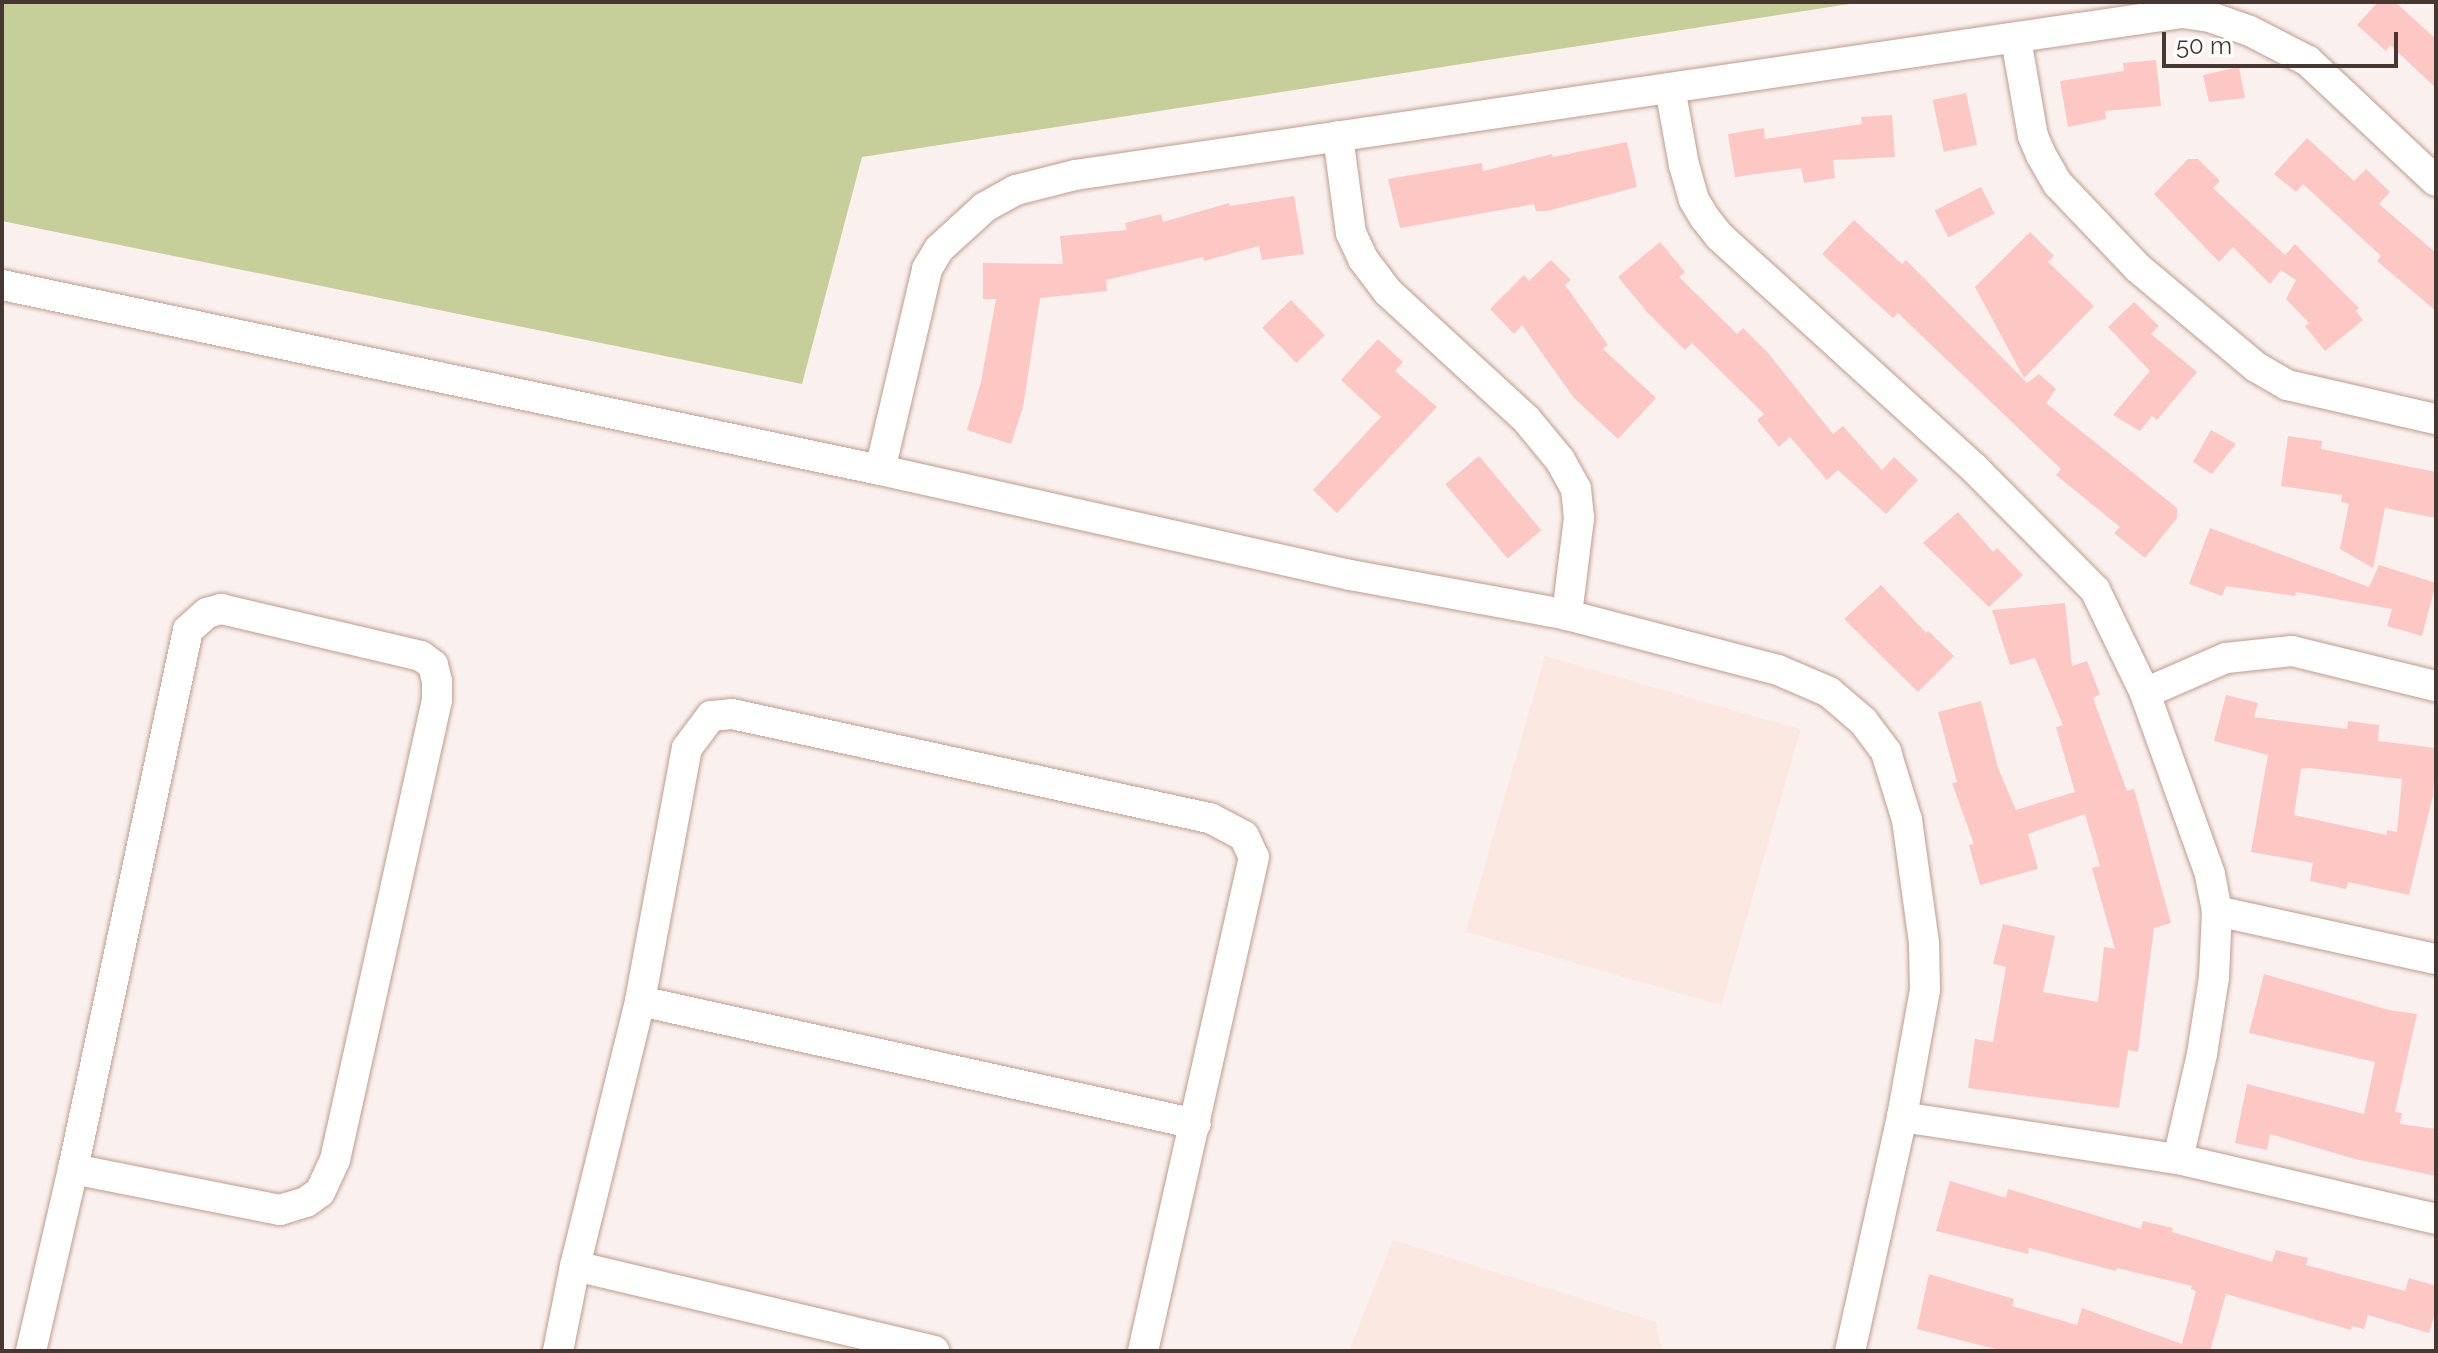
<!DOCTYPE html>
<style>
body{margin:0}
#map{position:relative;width:2438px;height:1353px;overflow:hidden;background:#faf1ee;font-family:Raleway,sans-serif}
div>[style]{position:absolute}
.built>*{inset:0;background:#fbe8e0;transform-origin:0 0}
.green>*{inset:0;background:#c6ce99}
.building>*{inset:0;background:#fdc7c4;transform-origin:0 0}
.roads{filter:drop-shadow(0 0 2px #c19c8d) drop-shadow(0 0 2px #c19c8d)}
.minor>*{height:30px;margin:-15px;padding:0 15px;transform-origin:15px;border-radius:15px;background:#fff}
span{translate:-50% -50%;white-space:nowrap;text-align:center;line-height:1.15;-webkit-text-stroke:6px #fff;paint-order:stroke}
.frame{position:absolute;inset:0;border:4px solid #463731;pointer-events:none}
.scale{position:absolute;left:2162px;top:32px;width:236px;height:36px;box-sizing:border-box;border:4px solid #463731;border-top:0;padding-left:10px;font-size:24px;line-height:28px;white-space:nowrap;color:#463731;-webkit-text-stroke:6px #fff;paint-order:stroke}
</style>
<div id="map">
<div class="built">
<div style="left:1545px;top:656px;width:266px;height:287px;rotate:16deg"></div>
<div style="clip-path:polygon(1393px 1240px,1656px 1322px,1662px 1351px,1349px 1351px)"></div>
</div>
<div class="green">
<div style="clip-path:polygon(2px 2px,1862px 2px,862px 157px,802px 384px,2px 221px)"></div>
</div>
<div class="building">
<div style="clip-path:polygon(2378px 2px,2395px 2px,2436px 39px,2436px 88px,2390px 45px,2386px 51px,2357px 25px)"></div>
<div style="clip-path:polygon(2156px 60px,2161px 106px,2105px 111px,2106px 119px,2068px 127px,2060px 81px,2124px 71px,2123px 63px)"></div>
<div style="clip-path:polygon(2239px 67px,2245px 98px,2209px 102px,2203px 75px)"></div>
<div style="left:1966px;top:93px;width:53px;height:34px;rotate:78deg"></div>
<div style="clip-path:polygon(1892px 115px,1895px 157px,1833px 160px,1835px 178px,1804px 183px,1801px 168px,1735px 177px,1728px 134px,1764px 128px,1765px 139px,1862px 124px,1861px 117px)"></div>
<div style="clip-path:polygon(2307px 138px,2354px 181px,2366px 169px,2390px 192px,2379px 204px,2436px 253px,2436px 311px,2377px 261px,2381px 256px,2303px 184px,2296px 192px,2274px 174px)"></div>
<div style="clip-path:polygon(1627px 142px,1637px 187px,1547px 211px,1536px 211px,1534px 204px,1400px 228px,1388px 179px,1482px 163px,1483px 171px,1552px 154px,1553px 157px)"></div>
<div style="clip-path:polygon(2188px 159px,2198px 159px,2220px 181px,2213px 188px,2285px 255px,2295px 244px,2359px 308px,2356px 311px,2363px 320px,2325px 351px,2305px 326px,2309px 323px,2286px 299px,2296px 280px,2281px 270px,2270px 284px,2233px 247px,2219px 262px,2154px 194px)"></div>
<div style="left:1981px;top:187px;width:30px;height:52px;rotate:63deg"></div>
<div style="clip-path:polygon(1294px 196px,1304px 254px,1262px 260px,1259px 246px,1204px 261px,1203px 257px,1106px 280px,1107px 291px,1040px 298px,1023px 407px,1011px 444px,967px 430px,981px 382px,996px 299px,983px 299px,983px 263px,1063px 264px,1060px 236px,1127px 230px,1125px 223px,1161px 214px,1163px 222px,1229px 203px,1230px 206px)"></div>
<div style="clip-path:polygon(1854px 220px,1902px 264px,1906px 260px,2027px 383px,2039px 374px,2056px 389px,2046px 403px,2177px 508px,2177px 518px,2145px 558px,2114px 533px,2120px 527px,2056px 475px,2061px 469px,1898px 313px,1893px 318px,1822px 254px)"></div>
<div style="clip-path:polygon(2030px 232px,2054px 256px,2048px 262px,2094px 306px,2024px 378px,1975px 287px)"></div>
<div style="clip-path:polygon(1660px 242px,1685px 272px,1679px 277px,1737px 334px,1743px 328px,1768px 353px,1833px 434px,1843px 426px,1882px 470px,1894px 457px,1918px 480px,1886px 514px,1838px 470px,1827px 480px,1790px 437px,1779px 447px,1757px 420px,1764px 414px,1692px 343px,1685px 350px,1648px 313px,1618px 277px)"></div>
<div style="clip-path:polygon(1551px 260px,1571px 280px,1565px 285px,1608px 345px,1603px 349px,1656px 398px,1618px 439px,1574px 398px,1522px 325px,1514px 334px,1490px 309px,1524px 275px,1529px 281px)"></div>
<div style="left:1291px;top:300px;width:49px;height:40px;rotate:46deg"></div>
<div style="clip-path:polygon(2134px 302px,2159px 326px,2151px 334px,2197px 372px,2157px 420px,2152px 416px,2140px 431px,2113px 415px,2150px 371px,2108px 327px)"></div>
<div style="clip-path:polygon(1378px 339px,1403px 362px,1395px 371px,1437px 407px,1337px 513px,1313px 490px,1381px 417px,1341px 380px)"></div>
<div style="clip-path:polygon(2211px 430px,2236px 444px,2212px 474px,2193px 462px)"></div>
<div style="clip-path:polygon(2288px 436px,2322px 441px,2321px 449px,2436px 472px,2436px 518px,2385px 508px,2373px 568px,2340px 549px,2349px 504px,2341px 502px,2342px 495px,2281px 486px)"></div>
<div style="left:1479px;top:456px;width:97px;height:44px;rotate:50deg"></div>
<div style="clip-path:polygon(1958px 512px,1993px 552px,1997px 548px,2023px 575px,1989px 607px,1923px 543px)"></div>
<div style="clip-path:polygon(2210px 528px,2369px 587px,2379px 565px,2436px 583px,2422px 636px,2387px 626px,2392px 609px,2296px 592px,2295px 596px,2226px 586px,2222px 596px,2189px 584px)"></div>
<div style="clip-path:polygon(1881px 585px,1926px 633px,1928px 631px,1954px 656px,1918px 692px,1844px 619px)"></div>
<div style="clip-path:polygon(2065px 603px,2072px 666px,2087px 661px,2100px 694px,2093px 698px,2127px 791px,2134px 789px,2171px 923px,2154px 928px,2138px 1052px,2128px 1050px,2119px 1108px,1968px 1088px,1975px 1039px,1993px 1042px,2006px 967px,1993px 964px,2003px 924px,2055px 936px,2043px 992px,2098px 1002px,2104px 947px,2115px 949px,2092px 868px,2100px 866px,2085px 814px,2028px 834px,2038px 869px,1980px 885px,1969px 845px,1974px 844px,1952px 783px,1957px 782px,1938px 712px,1981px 701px,1998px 768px,2016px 810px,2075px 792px,2056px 727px,2063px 725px,2035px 658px,2010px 665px,1992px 610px)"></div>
<div style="clip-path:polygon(evenodd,2226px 695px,2258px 703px,2254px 717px,2347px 729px,2348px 721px,2379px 725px,2378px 741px,2436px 748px,2433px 795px,2409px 895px,2348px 882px,2346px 889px,2310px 881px,2313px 863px,2251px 852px,2268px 755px,2214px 741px,2226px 695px,2309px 768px,2402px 779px,2397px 832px,2387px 830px,2386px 835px,2294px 815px,2301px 769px,2309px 768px)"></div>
<div style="clip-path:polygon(2264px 974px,2389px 1010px,2417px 1014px,2395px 1112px,2402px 1113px,2400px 1124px,2436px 1129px,2436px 1176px,2355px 1159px,2270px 1134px,2267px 1150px,2235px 1143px,2247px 1084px,2364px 1114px,2375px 1062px,2249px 1033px)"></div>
<div style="clip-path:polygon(1950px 1181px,2006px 1198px,2008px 1189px,2141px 1229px,2143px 1221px,2173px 1228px,2172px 1232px,2272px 1262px,2276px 1250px,2308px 1258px,2306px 1265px,2405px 1291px,2409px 1278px,2436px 1286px,2436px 1309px,2429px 1333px,2368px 1315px,2364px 1329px,2352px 1326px,2351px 1330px,2226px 1294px,2210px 1351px,2003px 1351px,1917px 1329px,1929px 1274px,2014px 1299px,2012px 1306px,2077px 1325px,2082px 1308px,2182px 1344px,2196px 1291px,2191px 1289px,2192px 1286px,2117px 1268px,2116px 1271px,2029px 1248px,2028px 1254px,1936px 1231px)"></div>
</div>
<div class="roads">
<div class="minor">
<div style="left:2016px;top:39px;width:98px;rotate:80.1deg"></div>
<div style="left:2033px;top:136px;width:21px;rotate:67deg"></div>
<div style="left:2041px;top:155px;width:34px;rotate:60deg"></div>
<div style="left:2058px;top:184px;width:116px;rotate:46.4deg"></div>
<div style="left:2138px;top:268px;width:154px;rotate:40deg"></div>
<div style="left:2256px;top:367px;width:36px;rotate:30deg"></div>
<div style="left:2287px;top:385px;width:153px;rotate:12.9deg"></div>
<div style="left:1670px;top:88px;width:78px;rotate:79.7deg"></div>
<div style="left:1684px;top:165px;width:36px;rotate:74deg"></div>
<div style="left:1694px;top:200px;width:21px;rotate:59deg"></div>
<div style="left:1705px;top:218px;width:23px;rotate:52deg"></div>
<div style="left:1719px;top:236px;width:346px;rotate:42.3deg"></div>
<div style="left:1975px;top:469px;width:170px;rotate:45.2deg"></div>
<div style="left:2095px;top:590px;width:114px;rotate:64.1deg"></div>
<div style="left:1338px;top:136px;width:98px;rotate:82.4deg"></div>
<div style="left:1351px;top:233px;width:29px;rotate:65deg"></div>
<div style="left:1363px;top:259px;width:41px;rotate:52.9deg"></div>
<div style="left:1388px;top:292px;width:189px;rotate:42.6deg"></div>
<div style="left:1527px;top:420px;width:52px;rotate:50.5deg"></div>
<div style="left:1560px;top:460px;width:33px;rotate:61deg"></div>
<div style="left:1576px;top:489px;width:29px;rotate:84deg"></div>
<div style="left:1579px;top:518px;width:98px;rotate:97.1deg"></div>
<div style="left:2px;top:285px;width:897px;rotate:11.9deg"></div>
<div style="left:880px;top:470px;width:482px;rotate:12.6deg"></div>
<div style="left:1350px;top:575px;width:221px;rotate:10.4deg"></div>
<div style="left:1567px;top:615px;width:218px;rotate:14.6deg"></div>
<div style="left:1778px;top:670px;width:56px;rotate:23.3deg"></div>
<div style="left:1829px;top:692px;width:45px;rotate:40.5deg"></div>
<div style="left:1863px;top:721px;width:39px;rotate:53deg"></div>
<div style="left:1886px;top:752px;width:71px;rotate:72.8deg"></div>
<div style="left:1907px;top:820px;width:124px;rotate:82.1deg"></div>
<div style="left:1924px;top:943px;width:47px;rotate:88.8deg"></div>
<div style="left:1925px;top:990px;width:129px;rotate:100.3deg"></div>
<div style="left:1902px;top:1117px;width:240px;rotate:102.5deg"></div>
<div style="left:880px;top:470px;width:206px;rotate:-76.8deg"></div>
<div style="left:927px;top:269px;width:23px;rotate:-59deg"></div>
<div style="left:939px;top:249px;width:62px;rotate:-42.4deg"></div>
<div style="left:985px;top:207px;width:35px;rotate:-29deg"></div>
<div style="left:1016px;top:190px;width:61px;rotate:-14.3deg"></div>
<div style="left:1075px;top:175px;width:1119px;rotate:-8.33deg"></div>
<div style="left:2182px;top:13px;width:28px;rotate:8deg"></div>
<div style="left:2210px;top:17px;width:42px;rotate:19.3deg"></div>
<div style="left:2250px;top:31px;width:65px;rotate:27.3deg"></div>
<div style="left:2308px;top:61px;width:175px;rotate:43.2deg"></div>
<div style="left:2217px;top:911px;width:224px;rotate:12.4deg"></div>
<div style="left:640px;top:1001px;width:569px;rotate:12.47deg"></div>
<div style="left:1902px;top:1117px;width:279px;rotate:8.7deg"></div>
<div style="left:2178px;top:1159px;width:265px;rotate:13.1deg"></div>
<div style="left:2178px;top:1159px;width:108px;rotate:-77.1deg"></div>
<div style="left:2202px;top:1054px;width:78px;rotate:-81.1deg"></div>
<div style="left:2214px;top:977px;width:66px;rotate:-87.4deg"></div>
<div style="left:2217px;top:911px;width:38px;rotate:-101deg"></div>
<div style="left:2210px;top:874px;width:192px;rotate:-109.8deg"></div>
<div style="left:2145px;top:693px;width:88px;rotate:-23.4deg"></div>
<div style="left:2226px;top:658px;width:66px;rotate:-6.1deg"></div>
<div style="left:2292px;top:651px;width:148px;rotate:13.7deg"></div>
<div style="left:575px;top:1266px;width:369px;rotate:13.3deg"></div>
<div style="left:31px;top:1351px;width:187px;rotate:-77deg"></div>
<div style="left:73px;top:1169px;width:551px;rotate:-77.96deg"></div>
<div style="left:188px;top:630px;width:25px;rotate:-42deg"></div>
<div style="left:207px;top:613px;width:15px;rotate:-16deg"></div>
<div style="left:221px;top:609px;width:205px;rotate:13.2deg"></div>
<div style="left:421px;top:656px;width:15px;rotate:37deg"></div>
<div style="left:433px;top:665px;width:16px;rotate:76deg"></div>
<div style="left:437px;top:681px;width:19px;rotate:90deg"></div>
<div style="left:437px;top:700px;width:471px;rotate:102.5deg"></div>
<div style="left:335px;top:1160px;width:35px;rotate:115deg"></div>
<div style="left:320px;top:1192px;width:17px;rotate:144deg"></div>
<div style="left:306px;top:1202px;width:27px;rotate:163deg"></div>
<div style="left:280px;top:1210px;width:211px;rotate:-168.8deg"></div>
<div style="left:558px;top:1351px;width:87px;rotate:-78.7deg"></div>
<div style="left:575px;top:1266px;width:273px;rotate:-76.2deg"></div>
<div style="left:640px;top:1001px;width:257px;rotate:-79.5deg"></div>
<div style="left:687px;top:748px;width:40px;rotate:-53deg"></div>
<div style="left:711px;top:716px;width:21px;rotate:-5deg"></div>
<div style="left:732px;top:714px;width:489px;rotate:12.3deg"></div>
<div style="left:1210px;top:818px;width:38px;rotate:28deg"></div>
<div style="left:1244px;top:836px;width:23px;rotate:65deg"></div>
<div style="left:1254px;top:857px;width:506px;rotate:102.66deg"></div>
</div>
</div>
<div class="frame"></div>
<div class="scale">50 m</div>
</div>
